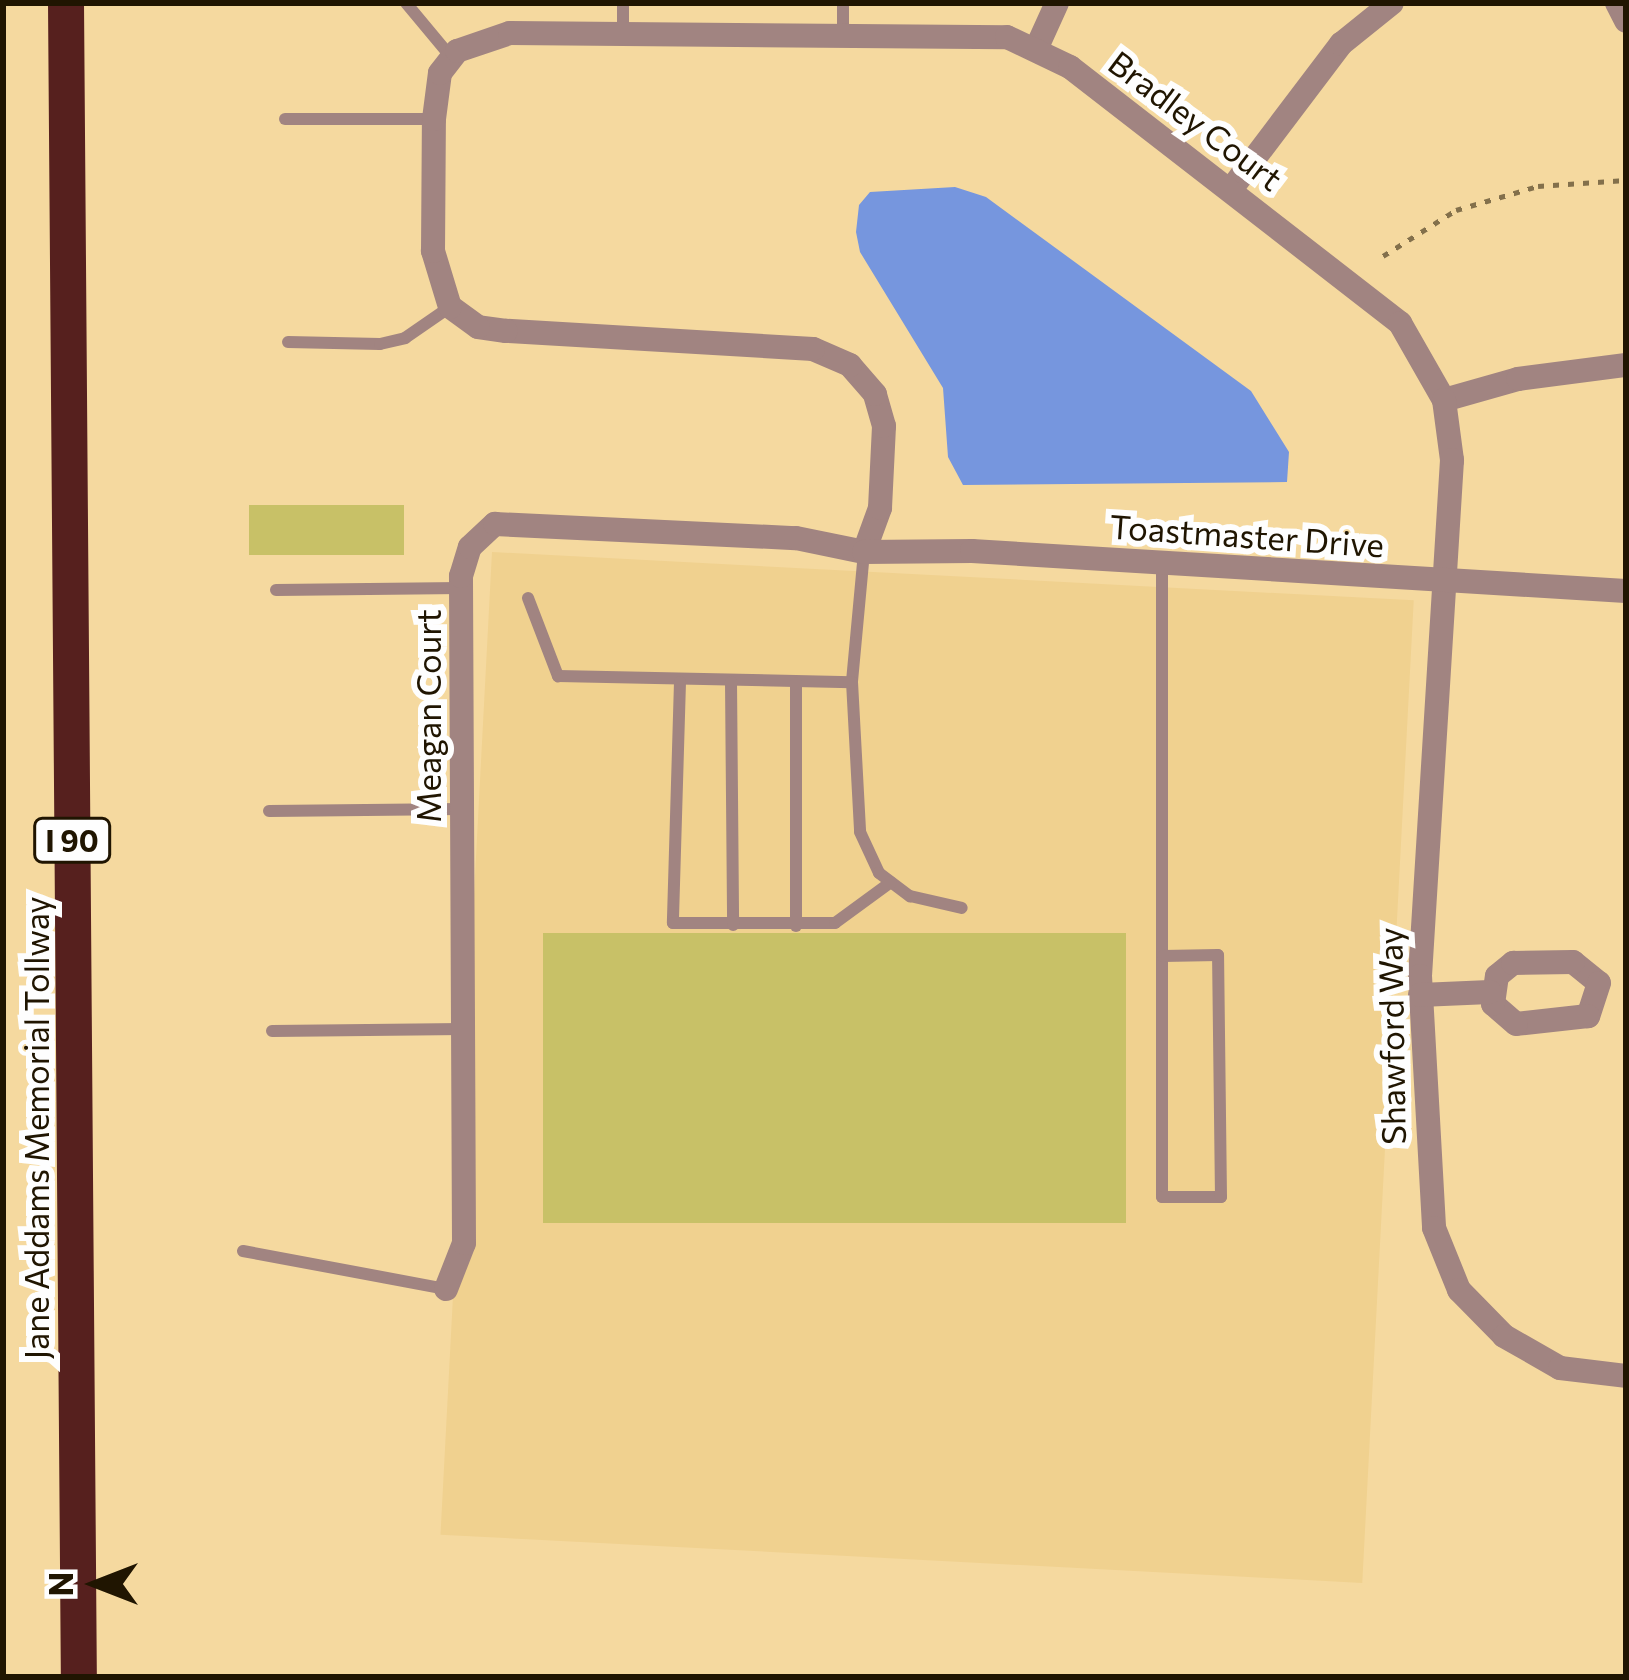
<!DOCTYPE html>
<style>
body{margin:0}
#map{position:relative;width:1629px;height:1680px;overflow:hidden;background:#f5d99f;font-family:Commissioner,sans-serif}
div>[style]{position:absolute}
.built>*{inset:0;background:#f0d18f;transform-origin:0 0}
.water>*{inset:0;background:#7696de}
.building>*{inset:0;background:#c8c167;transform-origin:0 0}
.path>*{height:4.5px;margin-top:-2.25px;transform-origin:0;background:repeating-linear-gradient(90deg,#83704b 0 6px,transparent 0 15px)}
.service>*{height:12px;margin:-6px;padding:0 6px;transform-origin:6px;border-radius:6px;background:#a18481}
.minor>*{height:24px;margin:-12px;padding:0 12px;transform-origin:12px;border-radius:12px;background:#a18481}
.motorway>*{height:36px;margin:-18px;padding:0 18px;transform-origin:18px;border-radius:18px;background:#56201e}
span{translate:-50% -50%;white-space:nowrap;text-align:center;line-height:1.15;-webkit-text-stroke:12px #fefefe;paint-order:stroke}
.shield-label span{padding:3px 9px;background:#fefefe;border:3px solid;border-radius:9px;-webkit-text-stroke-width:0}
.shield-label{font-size:30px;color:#201501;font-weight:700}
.street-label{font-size:33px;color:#201501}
.frame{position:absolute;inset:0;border:6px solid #201501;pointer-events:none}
.north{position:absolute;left:36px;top:1524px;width:120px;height:120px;-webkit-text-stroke:9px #fefefe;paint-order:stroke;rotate:270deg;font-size:33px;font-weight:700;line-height:48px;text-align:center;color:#201501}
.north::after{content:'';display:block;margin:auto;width:42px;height:54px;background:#201501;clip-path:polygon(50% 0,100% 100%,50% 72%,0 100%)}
</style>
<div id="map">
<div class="built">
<div style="left:492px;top:552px;width:923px;height:984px;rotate:3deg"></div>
</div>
<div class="water">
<div style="clip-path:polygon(955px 187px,986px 197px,1251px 391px,1289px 452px,1287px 482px,963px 485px,948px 457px,943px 388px,860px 252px,856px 232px,859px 205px,870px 192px)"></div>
</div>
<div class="building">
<div style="left:404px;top:505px;width:50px;height:155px;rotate:90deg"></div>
<div style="left:1126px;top:933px;width:290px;height:583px;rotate:90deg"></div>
</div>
<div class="path">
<div style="left:1383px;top:256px;width:86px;rotate:-32.2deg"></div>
<div style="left:1456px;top:210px;width:85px;rotate:-16.3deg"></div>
<div style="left:1538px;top:186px;width:88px;rotate:-3.9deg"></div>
</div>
<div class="service">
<div style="left:406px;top:3px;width:70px;rotate:50.2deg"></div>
<div style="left:623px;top:3px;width:30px;rotate:90deg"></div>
<div style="left:843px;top:34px;width:31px;rotate:-90deg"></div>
<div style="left:285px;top:119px;width:148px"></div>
<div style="left:288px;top:342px;width:92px;rotate:1.2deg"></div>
<div style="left:380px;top:344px;width:26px;rotate:-13deg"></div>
<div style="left:405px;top:338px;width:55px;rotate:-34.6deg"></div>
<div style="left:864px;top:552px;width:131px;rotate:95.3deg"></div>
<div style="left:852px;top:682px;width:150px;rotate:86.9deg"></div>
<div style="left:860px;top:832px;width:45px;rotate:65.1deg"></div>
<div style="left:879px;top:873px;width:39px;rotate:37deg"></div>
<div style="left:910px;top:896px;width:53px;rotate:13deg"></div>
<div style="left:1162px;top:564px;width:633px;rotate:90deg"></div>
<div style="left:1162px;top:1197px;width:59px"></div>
<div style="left:1221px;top:1197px;width:242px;rotate:-90.7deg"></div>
<div style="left:1218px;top:955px;width:55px;rotate:179deg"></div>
<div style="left:276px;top:590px;width:185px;rotate:-0.6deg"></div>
<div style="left:528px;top:598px;width:84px;rotate:69deg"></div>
<div style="left:558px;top:676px;width:294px;rotate:1.2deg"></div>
<div style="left:680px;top:682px;width:241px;rotate:91.7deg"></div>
<div style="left:673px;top:923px;width:162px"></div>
<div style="left:835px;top:923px;width:69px;rotate:-36.2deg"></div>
<div style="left:731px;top:682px;width:243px;rotate:89.5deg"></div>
<div style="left:796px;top:683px;width:243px;rotate:90deg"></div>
<div style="left:269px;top:811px;width:193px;rotate:-0.6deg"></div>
<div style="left:272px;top:1031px;width:191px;rotate:-0.6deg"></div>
<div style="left:243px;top:1251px;width:207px;rotate:10.6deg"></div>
</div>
<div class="minor">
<div style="left:1617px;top:3px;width:20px;rotate:63deg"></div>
<div style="left:1037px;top:47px;width:48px;rotate:-65.6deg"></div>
<div style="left:1232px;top:188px;width:181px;rotate:-52.9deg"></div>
<div style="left:1341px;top:44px;width:65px;rotate:-38.8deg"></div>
<div style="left:1444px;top:400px;width:77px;rotate:-15.8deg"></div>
<div style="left:1518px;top:379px;width:109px;rotate:-7.4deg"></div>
<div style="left:864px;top:552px;width:47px;rotate:-70deg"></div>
<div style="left:880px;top:508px;width:82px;rotate:-87.2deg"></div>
<div style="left:884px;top:426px;width:33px;rotate:-106deg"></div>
<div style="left:875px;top:394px;width:38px;rotate:-131deg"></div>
<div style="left:850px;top:365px;width:40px;rotate:-156.6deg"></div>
<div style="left:813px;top:349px;width:308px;rotate:-176.6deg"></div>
<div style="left:506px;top:331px;width:28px;rotate:-172deg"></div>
<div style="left:478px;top:327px;width:34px;rotate:-144deg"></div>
<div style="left:450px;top:307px;width:59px;rotate:-106.9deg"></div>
<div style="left:433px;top:251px;width:132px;rotate:-89.6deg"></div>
<div style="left:434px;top:119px;width:46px;rotate:-82.6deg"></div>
<div style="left:440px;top:73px;width:28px;rotate:-52deg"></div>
<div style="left:457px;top:51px;width:56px;rotate:-18.8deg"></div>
<div style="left:510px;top:33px;width:497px;rotate:0.5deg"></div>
<div style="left:1007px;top:37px;width:70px;rotate:25.5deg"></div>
<div style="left:1070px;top:67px;width:418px;rotate:37.8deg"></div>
<div style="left:1400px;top:323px;width:89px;rotate:60.3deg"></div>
<div style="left:1444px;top:400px;width:61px;rotate:82.4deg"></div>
<div style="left:1452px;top:460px;width:517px;rotate:93.55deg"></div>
<div style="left:1420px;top:976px;width:252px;rotate:86.8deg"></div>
<div style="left:1434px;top:1228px;width:67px;rotate:68deg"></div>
<div style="left:1459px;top:1290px;width:64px;rotate:45.6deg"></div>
<div style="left:1504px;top:1336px;width:64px;rotate:29.7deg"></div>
<div style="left:1560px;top:1368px;width:66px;rotate:6.9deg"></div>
<div style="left:1573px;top:962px;width:33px;rotate:39deg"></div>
<div style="left:1599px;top:983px;width:35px;rotate:108deg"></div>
<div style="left:1588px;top:1016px;width:72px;rotate:173.7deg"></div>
<div style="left:1516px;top:1024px;width:30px;rotate:-139deg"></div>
<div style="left:1493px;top:1004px;width:28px;rotate:-82deg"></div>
<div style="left:1497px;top:976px;width:21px;rotate:-39deg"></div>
<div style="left:1513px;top:963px;width:60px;rotate:-1deg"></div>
<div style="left:1420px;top:995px;width:70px;rotate:-2.5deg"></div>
<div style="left:446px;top:1289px;width:49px;rotate:-68.6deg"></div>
<div style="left:464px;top:1243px;width:667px;rotate:-90.26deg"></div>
<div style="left:461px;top:576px;width:30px;rotate:-73deg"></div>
<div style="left:470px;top:547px;width:34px;rotate:-43deg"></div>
<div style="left:495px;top:524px;width:301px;rotate:2.7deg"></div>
<div style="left:796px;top:538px;width:69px;rotate:11.6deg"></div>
<div style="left:864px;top:552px;width:108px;rotate:-0.5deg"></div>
<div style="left:972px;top:551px;width:655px;rotate:3.5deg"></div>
</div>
<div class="motorway">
<div style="left:66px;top:3px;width:1674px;rotate:89.56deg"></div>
</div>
<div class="shield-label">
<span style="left:72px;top:840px">I 90</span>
</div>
<div class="street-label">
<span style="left:1196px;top:120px;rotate:37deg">Bradley Court</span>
<span style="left:1247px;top:535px;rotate:4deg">Toastmaster Drive</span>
<span style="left:428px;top:716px;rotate:-90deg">Meagan Court</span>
<span style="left:1391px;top:1036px;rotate:-91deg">Shawford Way</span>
<span style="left:36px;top:1128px;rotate:-90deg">Jane Addams Memorial Tollway</span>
</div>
<div class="frame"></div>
<div class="north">N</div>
</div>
